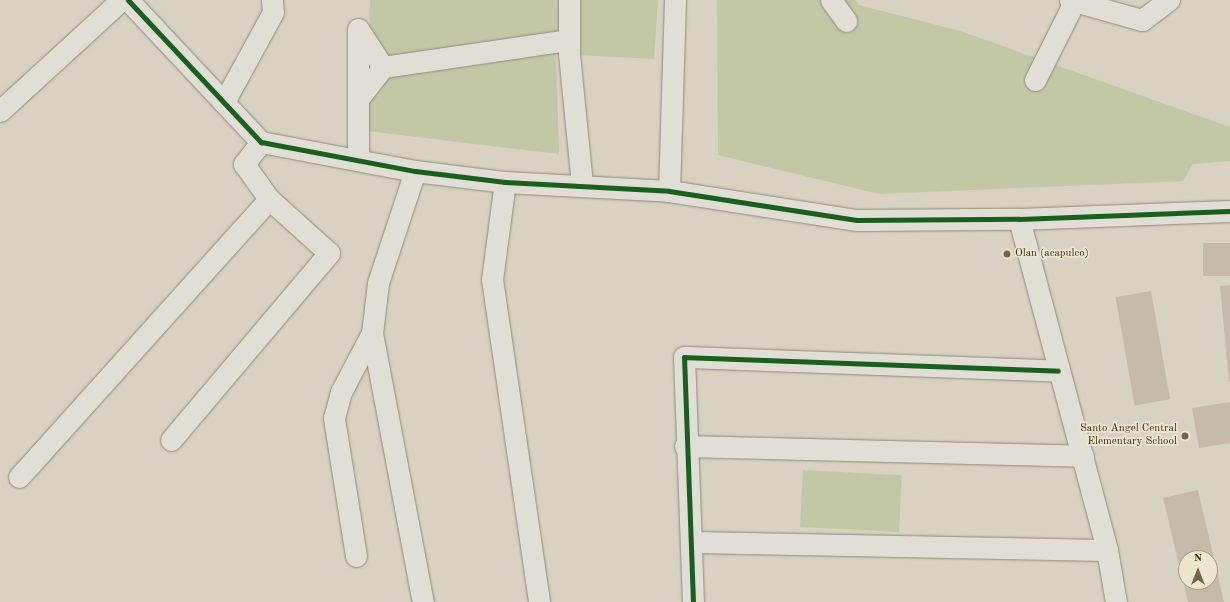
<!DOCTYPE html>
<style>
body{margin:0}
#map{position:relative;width:1230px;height:602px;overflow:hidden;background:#d7d2c1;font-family:"Old Standard TT",serif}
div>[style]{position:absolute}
.green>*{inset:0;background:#c2c8a6;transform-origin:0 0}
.building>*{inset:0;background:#c6baab;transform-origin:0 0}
.roads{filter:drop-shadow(0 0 1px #918a7d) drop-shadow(0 0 1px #918a7d)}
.minor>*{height:21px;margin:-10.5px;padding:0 10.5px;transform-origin:10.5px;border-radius:10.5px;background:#e1ded5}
.cycleway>*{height:5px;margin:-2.5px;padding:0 2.5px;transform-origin:2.5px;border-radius:2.5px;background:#1b5e20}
.dots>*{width:11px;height:11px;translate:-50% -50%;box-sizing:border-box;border:2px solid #ece5d0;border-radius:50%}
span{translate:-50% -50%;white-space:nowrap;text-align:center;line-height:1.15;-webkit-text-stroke:3.5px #ece5d0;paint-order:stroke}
.poi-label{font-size:11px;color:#40270a}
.left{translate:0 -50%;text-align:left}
.right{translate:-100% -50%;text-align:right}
.north{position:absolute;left:1178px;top:550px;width:40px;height:40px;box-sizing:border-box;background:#ece5d0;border:1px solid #a79981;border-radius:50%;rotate:0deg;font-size:11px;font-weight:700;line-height:16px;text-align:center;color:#40270a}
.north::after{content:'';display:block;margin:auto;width:14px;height:18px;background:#75634a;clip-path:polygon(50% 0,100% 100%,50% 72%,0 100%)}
</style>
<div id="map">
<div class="green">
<div style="clip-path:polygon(370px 0,658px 0,654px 59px,556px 54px,559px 154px,367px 131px)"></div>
<div style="clip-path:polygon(717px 0,855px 0,859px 5px,960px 31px,1230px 127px,1230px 161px,1193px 164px,1183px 181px,879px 194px,718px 155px)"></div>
<div style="left:803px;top:470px;width:99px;height:57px;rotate:3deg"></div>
</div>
<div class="building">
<div style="left:1230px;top:243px;width:33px;height:27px;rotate:90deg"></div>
<div style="clip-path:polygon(1230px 285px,1230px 382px,1229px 382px,1220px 286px)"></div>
<div style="left:1151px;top:291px;width:110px;height:36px;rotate:80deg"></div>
<div style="clip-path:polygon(1230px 402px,1230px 443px,1199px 448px,1192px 408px)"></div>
<div style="clip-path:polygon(evenodd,1198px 490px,1224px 602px,1188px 602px,1163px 498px,1198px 490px,1186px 558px,1210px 558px,1210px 582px,1186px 582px,1186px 558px)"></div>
</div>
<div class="roads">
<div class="minor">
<div style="left:128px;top:0;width:195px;rotate:46.9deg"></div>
<div style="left:261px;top:142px;width:157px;rotate:10.7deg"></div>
<div style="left:415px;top:171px;width:91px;rotate:7deg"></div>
<div style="left:505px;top:182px;width:164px;rotate:3.1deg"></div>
<div style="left:669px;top:191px;width:190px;rotate:8.8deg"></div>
<div style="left:857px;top:220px;width:162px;rotate:-0.4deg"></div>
<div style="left:1019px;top:219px;width:211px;rotate:-2.2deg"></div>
<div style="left:569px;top:0;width:54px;rotate:90deg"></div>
<div style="left:569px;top:54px;width:132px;rotate:84.3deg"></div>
<div style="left:831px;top:0;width:26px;rotate:54deg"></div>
<div style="left:1070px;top:0;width:75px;rotate:15.5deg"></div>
<div style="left:1142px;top:20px;width:34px;rotate:-37deg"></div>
<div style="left:383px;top:67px;width:188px;rotate:-8.3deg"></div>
<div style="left:1035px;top:80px;width:87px;rotate:-63.4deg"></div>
<div style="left:358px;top:99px;width:41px;rotate:-52deg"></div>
<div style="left:383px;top:67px;width:45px;rotate:-123.3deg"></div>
<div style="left:358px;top:29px;width:131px;rotate:90deg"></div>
<div style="left:224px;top:102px;width:102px;rotate:-61.4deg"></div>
<div style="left:273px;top:12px;width:12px;rotate:-95deg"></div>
<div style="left:0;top:111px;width:164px;rotate:-42.5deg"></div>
<div style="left:415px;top:171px;width:118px;rotate:108.3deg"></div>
<div style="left:378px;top:283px;width:50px;rotate:96.8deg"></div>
<div style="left:372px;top:333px;width:274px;rotate:79.3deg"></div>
<div style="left:505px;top:182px;width:98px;rotate:97.6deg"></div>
<div style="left:492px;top:279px;width:326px;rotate:81.7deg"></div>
<div style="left:669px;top:191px;width:191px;rotate:-88.2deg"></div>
<div style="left:1019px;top:219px;width:342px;rotate:75.1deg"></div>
<div style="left:1107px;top:550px;width:53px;rotate:80.2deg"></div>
<div style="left:171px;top:440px;width:245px;rotate:-49.8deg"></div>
<div style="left:329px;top:253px;width:81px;rotate:-138deg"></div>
<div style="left:685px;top:446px;width:398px;rotate:1.4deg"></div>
<div style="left:19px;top:477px;width:374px;rotate:-48deg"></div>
<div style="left:269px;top:199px;width:43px;rotate:-125.5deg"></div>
<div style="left:244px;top:164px;width:28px;rotate:-52deg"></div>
<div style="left:691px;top:542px;width:416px;rotate:1.1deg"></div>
<div style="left:356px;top:556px;width:140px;rotate:-99.1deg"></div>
<div style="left:334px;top:418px;width:27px;rotate:-75deg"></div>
<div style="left:341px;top:392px;width:67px;rotate:-62.3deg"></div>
<div style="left:693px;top:602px;width:245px;rotate:-92.1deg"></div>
<div style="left:684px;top:357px;width:374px;rotate:2.1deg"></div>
</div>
</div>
<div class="cycleway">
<div style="left:128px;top:0;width:195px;rotate:46.9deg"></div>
<div style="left:261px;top:142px;width:157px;rotate:10.7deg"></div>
<div style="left:415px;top:171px;width:91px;rotate:7deg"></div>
<div style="left:505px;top:182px;width:164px;rotate:3.1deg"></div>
<div style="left:669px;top:191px;width:190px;rotate:8.8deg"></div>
<div style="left:857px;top:220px;width:162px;rotate:-0.4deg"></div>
<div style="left:1019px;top:219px;width:211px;rotate:-2.2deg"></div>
<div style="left:693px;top:602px;width:245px;rotate:-92.1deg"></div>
<div style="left:684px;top:357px;width:374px;rotate:2.1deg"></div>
</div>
<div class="dots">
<div style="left:1007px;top:254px;background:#75634a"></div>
<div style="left:1185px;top:436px;background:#75634a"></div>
</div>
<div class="poi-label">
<span class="left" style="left:1015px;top:254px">Olan (acapulco)</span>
<span class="right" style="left:1177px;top:436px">Santo Angel Central<br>Elementary School</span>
</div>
<div class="north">N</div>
</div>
